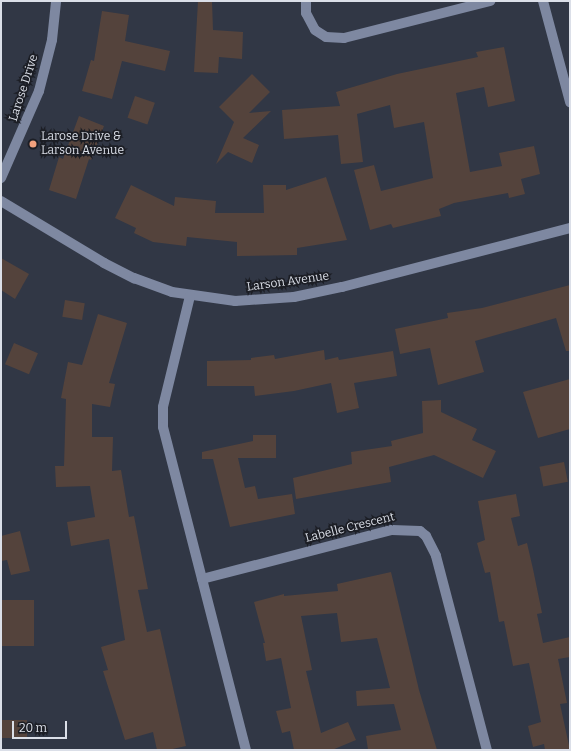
<!DOCTYPE html>
<style>
body{margin:0}
#map{position:relative;width:571px;height:751px;overflow:hidden;background:#313745;font-family:Bitter,serif}
div>[style]{position:absolute}
.building>*{inset:0;background:#54433c;transform-origin:0 0}
.minor>*{height:10px;margin:-5px;padding:0 5px;transform-origin:5px;border-radius:5px;background:#7e88a1}
.dots>*{width:11px;height:11px;translate:-50% -50%;box-sizing:border-box;border:2px solid #1c1e25;border-radius:50%}
span{translate:-50% -50%;white-space:nowrap;text-align:center;line-height:1.15;-webkit-text-stroke:3.5px #1c1e25;paint-order:stroke}
.street-label{font-size:12px;color:#dbdfe8}
.poi-label{font-size:12px;color:#dbdfe8}
.left{translate:0 -50%;text-align:left}
.frame{position:absolute;inset:0;border:2px solid #dbdfe8;pointer-events:none}
.scale{position:absolute;left:12px;top:721px;width:55px;height:18px;box-sizing:border-box;border:2px solid #dbdfe8;border-top:0;padding-left:5px;font-size:12px;line-height:14px;white-space:nowrap;color:#dbdfe8;-webkit-text-stroke:3px #1c1e25;paint-order:stroke}
</style>
<div id="map">
<div class="building">
<div style="clip-path:polygon(198px 1px,212px 1px,213px 30px,243px 32px,242px 59px,219px 57px,218px 73px,194px 72px)"></div>
<div style="clip-path:polygon(102px 11px,129px 15px,125px 41px,170px 51px,165px 71px,122px 61px,112px 99px,82px 91px,91px 60px,94px 61px)"></div>
<div style="clip-path:polygon(504px 47px,515px 101px,488px 107px,484px 87px,456px 93px,470px 172px,502px 166px,499px 153px,534px 146px,540px 174px,521px 179px,525px 194px,509px 198px,508px 193px,454px 203px,439px 209px,441px 216px,393px 228px,391px 224px,370px 230px,354px 170px,374px 165px,381px 191px,433px 178px,424px 122px,394px 128px,390px 105px,357px 114px,363px 162px,341px 164px,338px 135px,284px 139px,282px 110px,340px 106px,336px 92px,397px 74px,478px 57px,476px 52px)"></div>
<div style="clip-path:polygon(252px 74px,270px 92px,249px 113px,271px 111px,243px 138px,259px 145px,252px 163px,228px 152px,216px 164px,234px 122px,219px 107px)"></div>
<div style="left:135px;top:96px;width:21px;height:23px;rotate:19deg"></div>
<div style="clip-path:polygon(79px 116px,104px 126px,91px 160px,89px 159px,76px 199px,49px 190px,59px 157px,63px 159px)"></div>
<div style="clip-path:polygon(326px 177px,347px 240px,297px 248px,297px 255px,237px 256px,237px 242px,187px 237px,186px 246px,153px 242px,134px 233px,136px 228px,115px 218px,131px 185px,174px 206px,175px 197px,216px 201px,215px 213px,264px 213px,263px 185px,286px 185px,286px 190px)"></div>
<div style="clip-path:polygon(1px 258px,29px 274px,15px 299px,1px 290px)"></div>
<div style="clip-path:polygon(570px 285px,570px 351px,566px 351px,556px 318px,475px 341px,484px 372px,438px 385px,430px 348px,400px 354px,395px 329px,448px 318px,447px 313px,482px 308px)"></div>
<div style="left:65px;top:300px;width:20px;height:17px;rotate:9deg"></div>
<div style="clip-path:polygon(98px 314px,127px 323px,109px 383px,115px 384px,110px 407px,92px 404px,92px 437px,113px 437px,112px 471px,121px 470px,129px 517px,134px 516px,148px 589px,138px 590px,147px 632px,160px 629px,186px 746px,168px 750px,157px 750px,153px 732px,125px 740px,103px 671px,108px 670px,101px 647px,125px 640px,109px 539px,71px 546px,67px 522px,95px 517px,90px 486px,56px 487px,55px 466px,64px 466px,66px 399px,61px 398px,68px 362px,82px 365px)"></div>
<div style="left:14px;top:343px;width:26px;height:23px;rotate:23deg"></div>
<div style="clip-path:polygon(324px 350px,325px 360px,338px 357px,339px 360px,393px 351px,397px 376px,354px 383px,359px 408px,337px 413px,331px 383px,294px 391px,255px 396px,254px 386px,207px 386px,207px 361px,251px 360px,251px 358px,274px 355px,275px 359px)"></div>
<div style="clip-path:polygon(570px 379px,570px 429px,538px 438px,523px 392px)"></div>
<div style="clip-path:polygon(441px 400px,441px 412px,477px 429px,472px 440px,496px 451px,483px 478px,434px 455px,389px 467px,391px 482px,296px 499px,293px 478px,352px 464px,351px 452px,392px 446px,391px 441px,423px 433px,422px 401px)"></div>
<div style="clip-path:polygon(253px 435px,276px 435px,276px 458px,238px 458px,245px 488px,255px 486px,258px 499px,292px 494px,295px 514px,230px 527px,213px 459px,202px 459px,202px 452px,253px 441px)"></div>
<div style="left:564px;top:462px;width:20px;height:25px;rotate:79deg"></div>
<div style="clip-path:polygon(516px 494px,520px 516px,511px 518px,518px 546px,527px 543px,533px 569px,542px 613px,537px 614px,543px 643px,570px 637px,570px 657px,558px 659px,567px 703px,560px 704px,570px 750px,545px 750px,544px 744px,533px 747px,528px 726px,541px 722px,529px 663px,513px 666px,504px 621px,499px 622px,490px 572px,485px 573px,477px 543px,485px 540px,478px 501px)"></div>
<div style="clip-path:polygon(20px 531px,30px 571px,11px 575px,7px 560px,1px 561px,1px 536px)"></div>
<div style="clip-path:polygon(391px 572px,419px 690px,437px 750px,368px 750px,366px 736px,401px 730px,394px 704px,357px 706px,356px 691px,390px 688px,377px 638px,341px 642px,337px 613px,301px 616px,312px 670px,306px 671px,321px 733px,348px 722px,356px 740px,332px 750px,294px 750px,290px 731px,282px 733px,276px 711px,291px 708px,281px 658px,266px 661px,263px 643px,265px 643px,254px 602px,284px 594px,284px 596px,338px 591px,337px 584px)"></div>
<div style="left:1px;top:600px;width:33px;height:46px"></div>
<div style="left:1px;top:720px;width:26px;height:18px"></div>
</div>
<div class="minor">
<div style="left:306px;top:1px;width:12px;rotate:90deg"></div>
<div style="left:306px;top:13px;width:19px;rotate:62deg"></div>
<div style="left:315px;top:30px;width:13px;rotate:32deg"></div>
<div style="left:326px;top:37px;width:18px;rotate:3deg"></div>
<div style="left:344px;top:38px;width:151px;rotate:-14.2deg"></div>
<div style="left:543px;top:1px;width:105px;rotate:75deg"></div>
<div style="left:1px;top:178px;width:95px;rotate:-66.4deg"></div>
<div style="left:39px;top:91px;width:53px;rotate:-75.7deg"></div>
<div style="left:52px;top:40px;width:39px;rotate:-84deg"></div>
<div style="left:1px;top:201px;width:120px;rotate:31deg"></div>
<div style="left:104px;top:263px;width:34px;rotate:27deg"></div>
<div style="left:134px;top:278px;width:40px;rotate:20.2deg"></div>
<div style="left:172px;top:292px;width:64px;rotate:8.1deg"></div>
<div style="left:235px;top:301px;width:59px;rotate:-3.9deg"></div>
<div style="left:294px;top:297px;width:49px;rotate:-11.8deg"></div>
<div style="left:342px;top:287px;width:236px;rotate:-14.5deg"></div>
<div style="left:190px;top:296px;width:114px;rotate:103.7deg"></div>
<div style="left:163px;top:407px;width:20px;rotate:90deg"></div>
<div style="left:163px;top:427px;width:333px;rotate:75.6deg"></div>
<div style="left:202px;top:579px;width:196px;rotate:-14.5deg"></div>
<div style="left:392px;top:530px;width:28px;rotate:2deg"></div>
<div style="left:420px;top:531px;width:8px;rotate:40deg"></div>
<div style="left:426px;top:536px;width:22px;rotate:63deg"></div>
<div style="left:436px;top:556px;width:201px;rotate:75.3deg"></div>
</div>
<div class="dots">
<div style="left:33px;top:144px;background:#f2a17e"></div>
</div>
<div class="street-label">
<span style="left:24px;top:88px;rotate:-72deg">Larose Drive</span>
<span style="left:288px;top:282px;rotate:-8deg">Larson Avenue</span>
<span style="left:350px;top:528px;rotate:-14deg">Labelle Crescent</span>
</div>
<div class="poi-label">
<span class="left" style="left:41px;top:144px">Larose Drive &amp;<br>Larson Avenue</span>
</div>
<div class="frame"></div>
<div class="scale">20 m</div>
</div>
